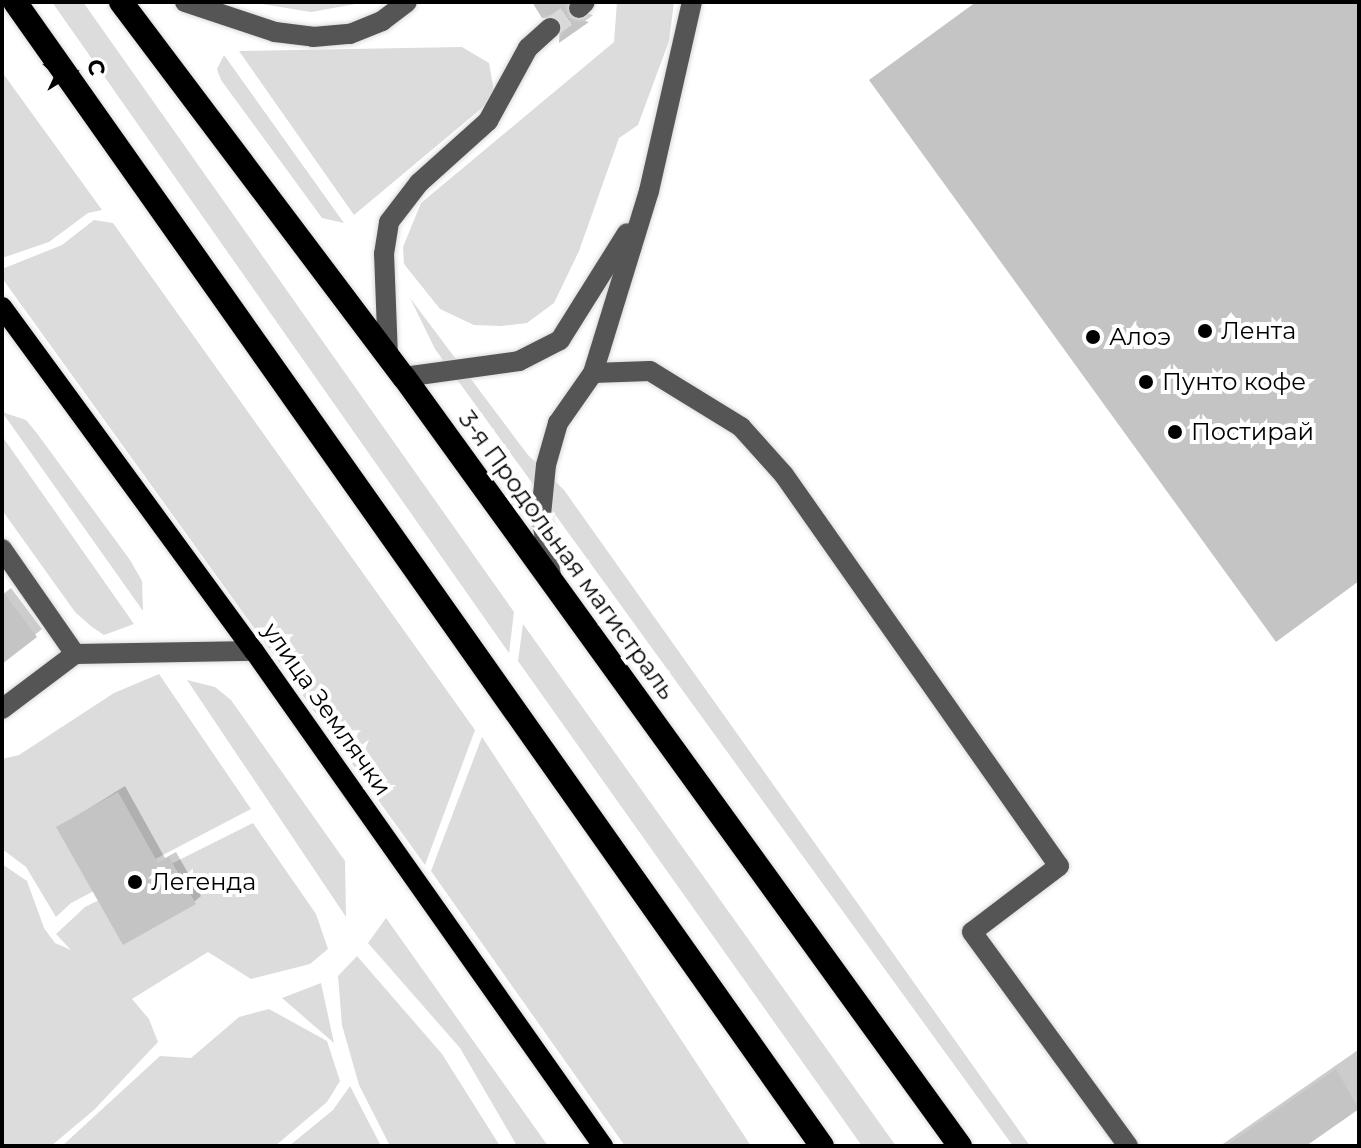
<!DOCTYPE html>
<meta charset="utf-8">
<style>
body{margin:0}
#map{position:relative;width:1361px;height:1148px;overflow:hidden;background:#fff;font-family:Montserrat,sans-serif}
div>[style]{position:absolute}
.green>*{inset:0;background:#dcdcdc}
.shadow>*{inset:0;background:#0003}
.building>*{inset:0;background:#c4c4c4}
.minor-tunnel>*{height:20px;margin-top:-10px;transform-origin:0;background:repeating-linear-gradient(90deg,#d9d9d9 0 20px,transparent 0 30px)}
.roads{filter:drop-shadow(0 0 2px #dbdbdb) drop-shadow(0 0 2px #dbdbdb)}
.minor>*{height:20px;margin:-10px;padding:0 10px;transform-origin:10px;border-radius:10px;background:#555}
.major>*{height:20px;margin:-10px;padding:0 10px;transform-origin:10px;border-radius:10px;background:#000}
.highway>*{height:24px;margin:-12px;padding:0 12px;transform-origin:12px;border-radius:12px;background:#000}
.dots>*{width:22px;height:22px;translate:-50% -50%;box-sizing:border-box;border:4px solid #fff;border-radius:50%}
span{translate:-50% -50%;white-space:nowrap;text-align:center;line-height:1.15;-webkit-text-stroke:8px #fff;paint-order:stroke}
.poi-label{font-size:24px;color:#000}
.left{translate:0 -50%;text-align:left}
.street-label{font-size:24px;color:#000}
.frame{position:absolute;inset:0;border:4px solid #000;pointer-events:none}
.north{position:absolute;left:32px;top:32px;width:80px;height:80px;-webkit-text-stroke:6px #fff;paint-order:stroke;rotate:79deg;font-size:22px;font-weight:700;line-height:32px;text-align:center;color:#000}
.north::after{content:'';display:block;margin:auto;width:28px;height:36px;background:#000;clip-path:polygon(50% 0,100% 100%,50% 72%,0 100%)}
</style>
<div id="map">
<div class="green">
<div style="clip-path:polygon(52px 2px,83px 2px,514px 612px,509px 653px)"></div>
<div style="clip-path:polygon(249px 2px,367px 2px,311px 12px)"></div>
<div style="clip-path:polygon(617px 2px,674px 2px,669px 41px,638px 125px,619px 138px,579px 251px,554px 303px,527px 323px,501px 326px,474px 325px,440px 309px,404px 264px,403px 247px,421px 203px,614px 42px)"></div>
<div style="clip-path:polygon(462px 47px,489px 63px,495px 97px,354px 215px,239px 51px)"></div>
<div style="clip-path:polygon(224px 55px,344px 223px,322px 218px,221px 80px,217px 69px)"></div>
<div style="clip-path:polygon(2px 72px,102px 210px,88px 213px,49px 242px,2px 258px)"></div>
<div style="clip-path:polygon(94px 220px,113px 223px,475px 730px,425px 865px,2px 278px,2px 269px,62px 245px)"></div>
<div style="clip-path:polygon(410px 298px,528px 455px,564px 490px,1030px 1146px,1013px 1146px,435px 349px)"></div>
<div style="clip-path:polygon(2px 412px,26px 420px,36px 432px,130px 560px,142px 581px,143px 611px)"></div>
<div style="clip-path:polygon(2px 436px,134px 624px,104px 635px,92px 627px,75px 612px,2px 510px)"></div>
<div style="clip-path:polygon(523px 624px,896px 1146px,862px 1146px,518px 661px)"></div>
<div style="clip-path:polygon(159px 674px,251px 809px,71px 903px,56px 917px,26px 867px,2px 849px,2px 759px,19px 755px,114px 693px)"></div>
<div style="clip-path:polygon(187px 680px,215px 687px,231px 700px,345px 861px,346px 917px)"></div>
<div style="clip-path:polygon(482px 737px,751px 1146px,625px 1146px,431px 871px)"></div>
<div style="clip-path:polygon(253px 823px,316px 914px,328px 949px,310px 964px,251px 979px,208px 952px,132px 999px,149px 1019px,158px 1042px,94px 1110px,51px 1146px,2px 1146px,2px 864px,27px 881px,44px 928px,55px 943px,71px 950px,56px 934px,85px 907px)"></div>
<div style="clip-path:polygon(386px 918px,548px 1146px,517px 1146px,460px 1048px,368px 943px)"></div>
<div style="clip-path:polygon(357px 956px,442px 1054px,500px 1146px,390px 1146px,359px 1085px,342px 1025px,338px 976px)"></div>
<div style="clip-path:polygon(321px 983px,334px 1043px,282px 998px)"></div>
<div style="clip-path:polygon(269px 1009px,327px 1041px,340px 1081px,327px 1102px,275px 1146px,62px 1146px,160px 1056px,191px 1058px,239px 1017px)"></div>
<div style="clip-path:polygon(350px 1086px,381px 1146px,289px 1146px,333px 1110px)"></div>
</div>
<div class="shadow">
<div style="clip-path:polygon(534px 2px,573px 2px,576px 10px,593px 15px,561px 39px,562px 18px)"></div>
<div style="clip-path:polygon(11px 588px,42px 629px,2px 662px,2px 595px)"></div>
<div style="clip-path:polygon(125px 786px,165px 858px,176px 852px,201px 896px,194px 902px,59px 827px)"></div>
<div style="clip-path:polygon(1358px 1050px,1359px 1107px,1303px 1146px,1220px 1146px)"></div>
</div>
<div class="building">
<div style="clip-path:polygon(532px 2px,568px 2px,570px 18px,589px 22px,559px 43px,560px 20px,542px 18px)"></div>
<div style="clip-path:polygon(976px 2px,1359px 2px,1359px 581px,1276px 642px,869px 80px)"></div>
<div style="clip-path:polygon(2px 590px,37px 637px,2px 664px)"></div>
<div style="clip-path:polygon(118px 792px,158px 863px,169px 857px,196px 904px,123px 945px,56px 827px)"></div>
<div style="clip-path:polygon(1336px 1069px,1359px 1109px,1306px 1146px,1226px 1146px)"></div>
</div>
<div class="minor-tunnel">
<div style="left:550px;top:28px;width:35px;rotate:-35deg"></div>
</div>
<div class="roads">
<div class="minor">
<div style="left:185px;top:2px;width:95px;rotate:18.4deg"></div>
<div style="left:275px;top:32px;width:38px;rotate:7deg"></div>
<div style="left:313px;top:37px;width:37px;rotate:-5deg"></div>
<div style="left:350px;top:34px;width:35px;rotate:-22deg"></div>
<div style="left:382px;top:21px;width:31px;rotate:-37deg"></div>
<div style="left:579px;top:8px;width:8px;rotate:-45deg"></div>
<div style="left:388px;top:357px;width:103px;rotate:-92.2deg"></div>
<div style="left:384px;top:254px;width:32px;rotate:-81deg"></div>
<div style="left:389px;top:222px;width:49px;rotate:-52.4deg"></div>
<div style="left:419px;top:183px;width:93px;rotate:-41.9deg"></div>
<div style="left:488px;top:121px;width:83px;rotate:-61.3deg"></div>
<div style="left:528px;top:48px;width:30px;rotate:-42deg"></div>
<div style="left:593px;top:373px;width:190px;rotate:-72.9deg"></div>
<div style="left:649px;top:191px;width:194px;rotate:-77.2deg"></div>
<div style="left:404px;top:377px;width:116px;rotate:-7.9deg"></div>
<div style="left:519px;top:361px;width:46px;rotate:-27.1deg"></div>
<div style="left:560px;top:340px;width:126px;rotate:-57.9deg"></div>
<div style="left:2px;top:549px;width:128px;rotate:55.2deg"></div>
<div style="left:75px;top:654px;width:179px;rotate:-1deg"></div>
<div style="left:552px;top:582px;width:68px;rotate:-99.3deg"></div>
<div style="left:541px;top:515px;width:50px;rotate:-84.3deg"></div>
<div style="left:546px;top:465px;width:44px;rotate:-74.1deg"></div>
<div style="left:558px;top:423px;width:61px;rotate:-55deg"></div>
<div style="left:593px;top:373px;width:57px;rotate:-2deg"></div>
<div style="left:650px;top:371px;width:107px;rotate:31.6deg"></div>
<div style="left:741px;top:427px;width:64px;rotate:48.1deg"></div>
<div style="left:784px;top:475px;width:478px;rotate:54.9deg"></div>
<div style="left:1059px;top:866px;width:109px;rotate:142.8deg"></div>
<div style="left:972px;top:932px;width:265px;rotate:53.9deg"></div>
<div style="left:2px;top:709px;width:91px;rotate:-37deg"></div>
</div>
<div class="major">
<div style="left:2px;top:307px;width:426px;rotate:53.8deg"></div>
<div style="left:254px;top:651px;width:606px;rotate:54.81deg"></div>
</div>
<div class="highway">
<div style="left:15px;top:2px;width:1400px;rotate:54.8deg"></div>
<div style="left:121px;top:2px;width:470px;rotate:53deg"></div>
<div style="left:404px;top:377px;width:949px;rotate:54.13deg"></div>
</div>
</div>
<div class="dots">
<div style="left:1205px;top:331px;background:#000"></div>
<div style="left:1093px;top:337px;background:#000"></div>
<div style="left:1146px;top:382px;background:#000"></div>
<div style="left:1175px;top:432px;background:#000"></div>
<div style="left:135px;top:882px;background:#000"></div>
</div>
<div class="poi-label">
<span class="left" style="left:1221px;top:331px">Лента</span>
<span class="left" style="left:1109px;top:337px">Алоэ</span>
<span class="left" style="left:1162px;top:382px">Пунто кофе</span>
<span class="left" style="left:1191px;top:432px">Постирай</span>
<span class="left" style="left:151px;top:882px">Легенда</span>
</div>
<div class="street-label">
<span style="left:567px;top:555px;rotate:54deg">3-я Продольная магистраль</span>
<span style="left:327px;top:709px;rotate:55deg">улица Землячки</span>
</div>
<div class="frame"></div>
<div class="north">С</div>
</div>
